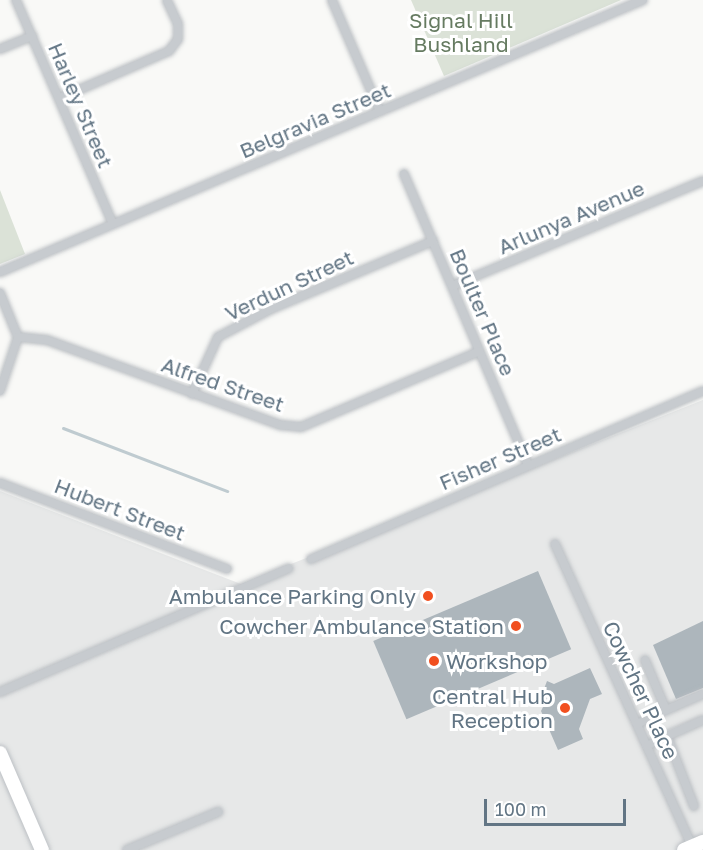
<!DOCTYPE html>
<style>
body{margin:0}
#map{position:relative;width:703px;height:850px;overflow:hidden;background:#f9f9f7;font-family:"Golos Text",sans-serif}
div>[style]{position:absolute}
.built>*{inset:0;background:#e7e8e8}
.green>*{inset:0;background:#dbe2d7}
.stream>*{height:3px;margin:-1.5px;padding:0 1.5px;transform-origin:1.5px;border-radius:1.5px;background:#bfcbd0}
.building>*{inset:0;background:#adb6bc;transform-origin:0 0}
.roads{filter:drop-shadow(0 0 2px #bcc0c4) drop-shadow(0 0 2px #bcc0c4)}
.minor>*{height:8px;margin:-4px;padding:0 4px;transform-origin:4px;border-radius:4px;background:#c7cbcf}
.primary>*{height:14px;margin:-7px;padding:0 7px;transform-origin:7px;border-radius:7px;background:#fff}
.dots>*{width:16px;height:16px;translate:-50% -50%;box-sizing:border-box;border:3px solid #fff;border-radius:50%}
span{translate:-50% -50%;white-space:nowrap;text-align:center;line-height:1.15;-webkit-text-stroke:6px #fff;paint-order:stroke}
.park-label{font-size:21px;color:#667b61}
.street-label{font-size:21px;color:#627584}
.poi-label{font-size:21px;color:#627584}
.right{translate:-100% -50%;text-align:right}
.left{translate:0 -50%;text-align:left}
.scale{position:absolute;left:484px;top:799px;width:142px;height:27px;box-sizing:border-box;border:3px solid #627584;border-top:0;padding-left:8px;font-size:18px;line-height:21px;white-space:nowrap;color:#627584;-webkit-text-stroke:4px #fff;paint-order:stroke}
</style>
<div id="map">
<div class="built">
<div style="clip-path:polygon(703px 400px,703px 716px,661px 733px,663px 737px,703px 721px,703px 850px,0 850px,0 491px,241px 584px)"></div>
</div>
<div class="green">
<div style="clip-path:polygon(411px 0,621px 0,444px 76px)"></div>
<div style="clip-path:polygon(0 190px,25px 254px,0 264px)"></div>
</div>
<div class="stream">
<div style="left:63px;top:428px;width:176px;rotate:21deg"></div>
</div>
<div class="building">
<div style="left:538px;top:571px;width:85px;height:179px;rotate:67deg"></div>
<div style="clip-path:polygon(703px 621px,703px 688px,676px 699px,653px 645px)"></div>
<div style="clip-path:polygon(590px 668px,602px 694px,590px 699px,579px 729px,583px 739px,558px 750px,541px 711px,544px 705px,539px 702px,547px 681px,554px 684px)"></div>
</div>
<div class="roads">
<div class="minor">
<div style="left:16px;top:0;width:244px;rotate:66.6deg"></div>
<div style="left:332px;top:0;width:119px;rotate:66.7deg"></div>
<div style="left:0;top:49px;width:35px;rotate:-22deg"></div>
<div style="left:60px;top:98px;width:119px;rotate:-23.3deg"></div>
<div style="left:169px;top:51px;width:15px;rotate:-53deg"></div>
<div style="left:178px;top:39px;width:15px;rotate:-90deg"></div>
<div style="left:178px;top:24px;width:26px;rotate:-115deg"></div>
<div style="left:404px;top:174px;width:316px;rotate:66.9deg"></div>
<div style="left:0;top:272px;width:698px;rotate:-22.93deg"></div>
<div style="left:452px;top:286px;width:272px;rotate:-22.7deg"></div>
<div style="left:0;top:293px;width:48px;rotate:67.8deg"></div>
<div style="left:18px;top:337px;width:57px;rotate:108.4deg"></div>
<div style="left:18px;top:337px;width:29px;rotate:6deg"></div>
<div style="left:47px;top:340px;width:249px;rotate:20deg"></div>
<div style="left:281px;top:425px;width:20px;rotate:6deg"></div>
<div style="left:301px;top:427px;width:194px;rotate:-23deg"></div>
<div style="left:192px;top:394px;width:63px;rotate:-65.5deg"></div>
<div style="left:218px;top:337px;width:60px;rotate:-27.8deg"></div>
<div style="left:271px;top:309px;width:176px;rotate:-22.8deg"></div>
<div style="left:0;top:483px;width:243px;rotate:20.7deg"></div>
<div style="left:555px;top:544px;width:336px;rotate:65.6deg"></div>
<div style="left:311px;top:559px;width:426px;rotate:-23.2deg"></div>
<div style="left:0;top:692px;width:314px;rotate:-23.2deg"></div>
<div style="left:666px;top:710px;width:40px;rotate:-23.4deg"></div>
<div style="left:637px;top:724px;width:32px;rotate:-26deg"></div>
<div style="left:666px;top:710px;width:54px;rotate:-112.8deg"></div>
<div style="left:647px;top:746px;width:22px;rotate:-27deg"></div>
<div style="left:694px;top:806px;width:75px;rotate:-111.1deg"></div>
<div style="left:667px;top:736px;width:39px;rotate:-24deg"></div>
<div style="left:127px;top:850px;width:99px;rotate:-22.7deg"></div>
</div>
<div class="primary">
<div style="left:0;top:753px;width:106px;rotate:66.6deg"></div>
<div style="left:684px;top:850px;width:21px;rotate:-23deg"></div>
</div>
</div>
<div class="dots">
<div style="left:428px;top:596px;background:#f14f1f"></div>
<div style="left:516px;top:626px;background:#f14f1f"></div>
<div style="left:434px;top:661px;background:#f14f1f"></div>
<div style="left:565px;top:708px;background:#f14f1f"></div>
</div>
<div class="park-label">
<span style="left:461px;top:32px">Signal Hill<br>Bushland</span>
</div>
<div class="street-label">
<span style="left:81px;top:105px;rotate:67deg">Harley Street</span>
<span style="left:315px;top:120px;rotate:-23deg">Belgravia Street</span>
<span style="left:571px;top:217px;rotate:-23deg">Arlunya Avenue</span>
<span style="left:289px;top:285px;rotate:-25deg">Verdun Street</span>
<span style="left:483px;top:312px;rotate:67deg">Boulter Place</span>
<span style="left:223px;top:384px;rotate:19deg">Alfred Street</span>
<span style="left:500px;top:458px;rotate:-23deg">Fisher Street</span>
<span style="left:120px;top:509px;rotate:21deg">Hubert Street</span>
<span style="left:641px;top:690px;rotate:65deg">Cowcher Place</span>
</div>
<div class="poi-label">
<span class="right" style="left:416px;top:596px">Ambulance Parking Only</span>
<span class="right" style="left:504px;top:626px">Cowcher Ambulance Station</span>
<span class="left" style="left:446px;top:661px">Workshop</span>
<span class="right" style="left:553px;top:708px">Central Hub<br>Reception</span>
</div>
<div class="scale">100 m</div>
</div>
